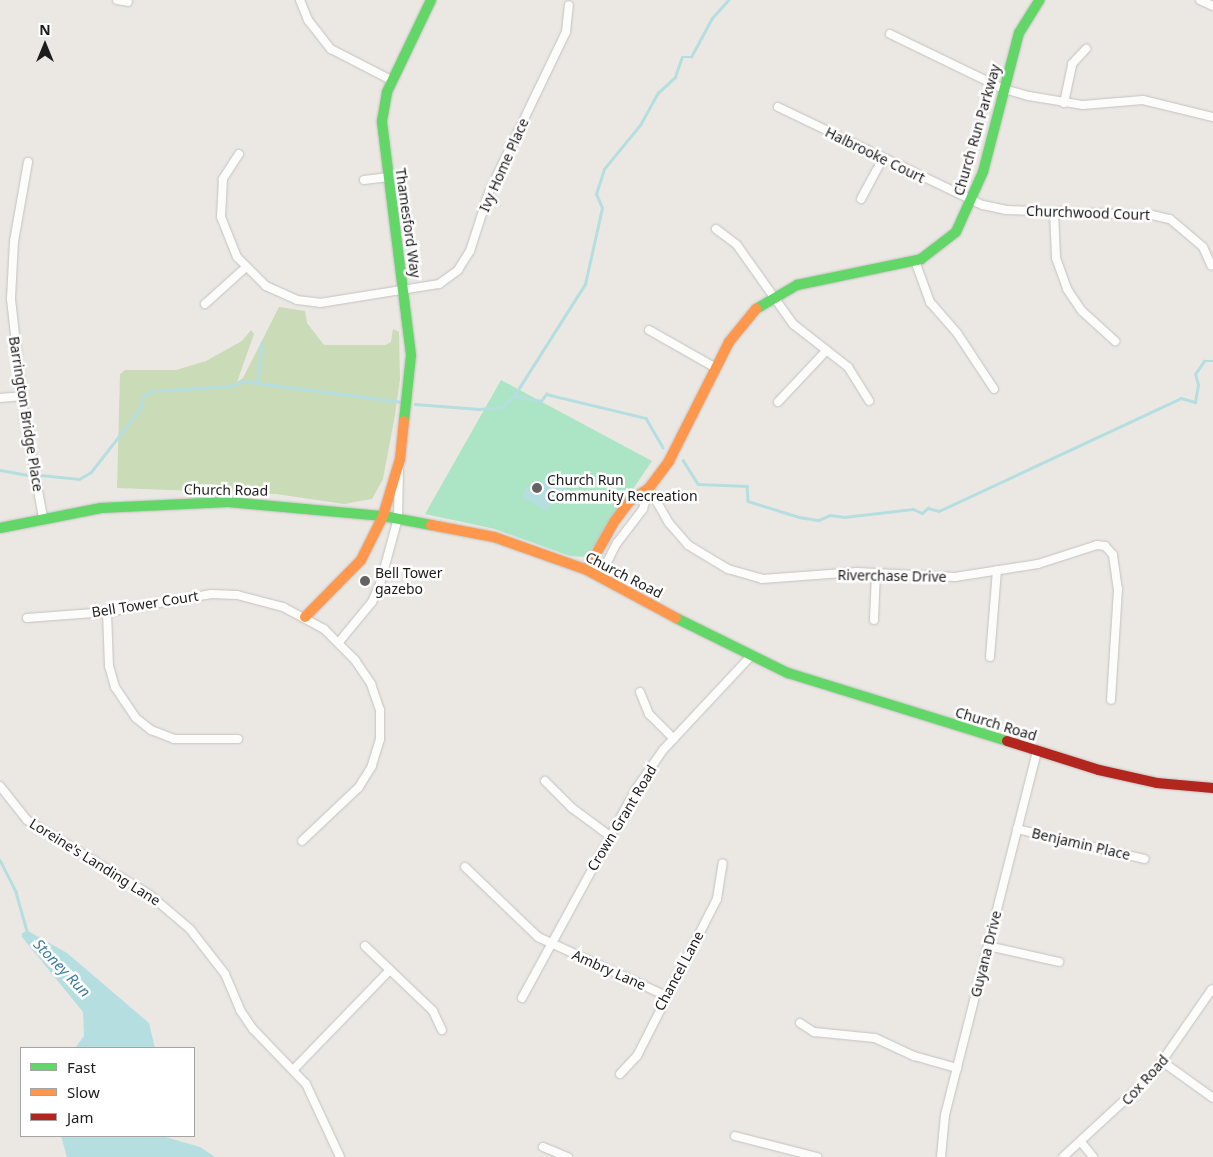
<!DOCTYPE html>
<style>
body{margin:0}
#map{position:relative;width:1213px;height:1157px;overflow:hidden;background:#ebe8e4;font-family:"Noto Sans",sans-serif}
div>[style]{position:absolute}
.forest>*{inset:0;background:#c9dbb7}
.pitch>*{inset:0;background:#ace5c5}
.water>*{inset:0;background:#b5dee0}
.stream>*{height:2.5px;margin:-1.25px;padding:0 1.25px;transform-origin:1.25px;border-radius:1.25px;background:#b5dee0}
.roads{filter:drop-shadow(0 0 1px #c3c2c0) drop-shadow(0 0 1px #c3c2c0)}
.street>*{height:8px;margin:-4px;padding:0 4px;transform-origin:4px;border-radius:4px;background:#fcfcfb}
.fast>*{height:10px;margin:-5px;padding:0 5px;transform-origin:5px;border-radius:5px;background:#63d668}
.slow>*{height:10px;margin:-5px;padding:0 5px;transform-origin:5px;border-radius:5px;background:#ff974d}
.jam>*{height:10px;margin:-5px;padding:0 5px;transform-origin:5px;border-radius:5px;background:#b3261e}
.dots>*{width:14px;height:14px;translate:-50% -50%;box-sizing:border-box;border:2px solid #fff;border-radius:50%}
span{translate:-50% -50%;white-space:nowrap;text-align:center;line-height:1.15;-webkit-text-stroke:5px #fff;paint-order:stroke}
.street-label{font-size:14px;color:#1c1c1c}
.poi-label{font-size:14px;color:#1c1c1c}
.left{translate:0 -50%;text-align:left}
.water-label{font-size:15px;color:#3e7da1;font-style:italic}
.legend{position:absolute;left:20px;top:1047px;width:175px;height:90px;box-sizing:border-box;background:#fff;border:1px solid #a4a4a4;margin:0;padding:6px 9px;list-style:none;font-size:15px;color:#1c1c1c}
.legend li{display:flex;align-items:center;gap:10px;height:25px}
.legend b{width:25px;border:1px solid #a4a4a4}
.north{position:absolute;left:20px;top:20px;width:50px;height:50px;-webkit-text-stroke:4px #fff;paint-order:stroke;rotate:0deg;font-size:14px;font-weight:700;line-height:20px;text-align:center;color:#1c1c1c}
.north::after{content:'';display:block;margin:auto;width:18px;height:22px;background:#1c1c1c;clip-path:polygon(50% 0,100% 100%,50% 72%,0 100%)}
</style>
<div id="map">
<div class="forest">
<div style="clip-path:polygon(279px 307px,305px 311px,307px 323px,324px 345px,385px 345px,391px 342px,393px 329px,399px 332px,400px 379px,395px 415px,383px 479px,372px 499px,344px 504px,276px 494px,117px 488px,120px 374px,125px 370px,176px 370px,206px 361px,242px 341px,251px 330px,254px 334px,237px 382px,243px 378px)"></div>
</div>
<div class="pitch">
<div style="clip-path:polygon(501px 380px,652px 461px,587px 557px,570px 556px,495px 529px,425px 514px)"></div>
</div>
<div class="water">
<div style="clip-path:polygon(544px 479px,569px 491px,565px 499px,555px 494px,547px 511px,522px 497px,526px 487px,537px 493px)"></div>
<div style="clip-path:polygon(28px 931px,67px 953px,149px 1023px,155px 1048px,75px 1048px,84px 1036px,83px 1012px,22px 937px,22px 933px)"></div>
<div style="clip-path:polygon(61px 1136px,162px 1136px,200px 1147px,215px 1157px,67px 1157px)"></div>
</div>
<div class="stream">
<div style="left:257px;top:382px;width:39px;rotate:-83deg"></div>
<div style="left:514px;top:396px;width:27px;rotate:10deg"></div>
<div style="left:541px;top:401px;width:9px;rotate:-54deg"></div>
<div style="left:546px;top:394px;width:103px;rotate:13.5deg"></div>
<div style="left:646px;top:418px;width:34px;rotate:60deg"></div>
<div style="left:415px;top:404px;width:64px;rotate:4.5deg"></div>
<div style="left:479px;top:409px;width:23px;rotate:-5deg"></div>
<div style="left:502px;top:407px;width:16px;rotate:-43deg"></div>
<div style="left:514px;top:396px;width:133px;rotate:-57.6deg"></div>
<div style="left:585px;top:284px;width:78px;rotate:-77.4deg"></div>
<div style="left:602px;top:208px;width:15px;rotate:-113deg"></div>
<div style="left:596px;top:194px;width:26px;rotate:-72deg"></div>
<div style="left:604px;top:169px;width:57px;rotate:-50.7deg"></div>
<div style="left:640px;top:125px;width:37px;rotate:-61deg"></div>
<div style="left:658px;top:93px;width:23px;rotate:-43deg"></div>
<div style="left:675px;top:77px;width:21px;rotate:-71deg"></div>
<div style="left:682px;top:57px;width:9px"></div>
<div style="left:691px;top:57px;width:44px;rotate:-61.7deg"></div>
<div style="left:712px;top:18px;width:24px;rotate:-48deg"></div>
<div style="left:683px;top:460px;width:28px;rotate:58deg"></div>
<div style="left:698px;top:484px;width:49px;rotate:2.3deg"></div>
<div style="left:747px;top:486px;width:15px;rotate:86deg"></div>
<div style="left:748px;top:501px;width:53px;rotate:17.4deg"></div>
<div style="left:799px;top:517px;width:20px;rotate:9deg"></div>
<div style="left:819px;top:520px;width:12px;rotate:-24deg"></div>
<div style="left:830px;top:515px;width:14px;rotate:8deg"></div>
<div style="left:844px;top:517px;width:69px;rotate:-6.6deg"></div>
<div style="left:913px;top:509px;width:10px;rotate:24deg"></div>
<div style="left:922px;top:513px;width:8px;rotate:-40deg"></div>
<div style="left:928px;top:508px;width:11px;rotate:15deg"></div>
<div style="left:939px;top:511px;width:267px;rotate:-25deg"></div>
<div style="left:1181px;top:398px;width:15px;rotate:16deg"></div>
<div style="left:1195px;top:402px;width:17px;rotate:-80deg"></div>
<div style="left:1198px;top:385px;width:11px;rotate:-105deg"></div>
<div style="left:1195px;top:374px;width:16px;rotate:-55deg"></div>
<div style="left:1204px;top:361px;width:9px"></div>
<div style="left:0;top:470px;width:28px;rotate:10deg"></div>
<div style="left:41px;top:475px;width:38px;rotate:6deg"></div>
<div style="left:79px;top:479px;width:14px;rotate:-30deg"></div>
<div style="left:91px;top:472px;width:81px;rotate:-52deg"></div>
<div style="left:141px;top:408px;width:10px;rotate:-84deg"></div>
<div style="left:142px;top:398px;width:11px;rotate:-38deg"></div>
<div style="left:151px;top:391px;width:81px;rotate:-3.5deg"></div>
<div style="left:232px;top:386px;width:12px;rotate:-24deg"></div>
<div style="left:243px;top:381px;width:160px;rotate:7.5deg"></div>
<div style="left:0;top:860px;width:36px;rotate:63deg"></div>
<div style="left:16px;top:892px;width:41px;rotate:74.2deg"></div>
</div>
<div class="roads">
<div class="street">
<div style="left:117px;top:0;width:11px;rotate:10deg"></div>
<div style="left:300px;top:0;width:22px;rotate:68deg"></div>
<div style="left:308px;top:20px;width:37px;rotate:52deg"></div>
<div style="left:331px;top:49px;width:70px;rotate:27.3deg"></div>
<div style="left:1200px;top:0;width:14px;rotate:25deg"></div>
<div style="left:890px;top:34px;width:127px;rotate:25.8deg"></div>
<div style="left:1004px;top:89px;width:26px;rotate:16deg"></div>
<div style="left:1029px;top:96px;width:55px;rotate:9.5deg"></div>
<div style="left:1083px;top:105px;width:60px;rotate:-4.8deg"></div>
<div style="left:1143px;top:100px;width:72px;rotate:13.7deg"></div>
<div style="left:1064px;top:103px;width:40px;rotate:-78deg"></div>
<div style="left:1072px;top:64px;width:21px;rotate:-47deg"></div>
<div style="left:778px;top:107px;width:227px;rotate:25.6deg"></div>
<div style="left:983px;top:205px;width:24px;rotate:12deg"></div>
<div style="left:1006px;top:210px;width:146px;rotate:2deg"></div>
<div style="left:1152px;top:215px;width:18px;rotate:13deg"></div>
<div style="left:1170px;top:219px;width:43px;rotate:40.3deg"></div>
<div style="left:1203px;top:247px;width:20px;rotate:66deg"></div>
<div style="left:239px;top:154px;width:30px;rotate:123deg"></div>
<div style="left:223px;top:179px;width:38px;rotate:93deg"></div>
<div style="left:221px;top:217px;width:43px;rotate:68.2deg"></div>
<div style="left:237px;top:257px;width:41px;rotate:45deg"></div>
<div style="left:266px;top:286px;width:34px;rotate:24deg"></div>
<div style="left:297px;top:300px;width:23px;rotate:7deg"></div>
<div style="left:320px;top:303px;width:121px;rotate:-9.1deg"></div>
<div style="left:439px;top:284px;width:24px;rotate:-36deg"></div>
<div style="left:458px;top:270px;width:22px;rotate:-58deg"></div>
<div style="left:470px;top:251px;width:62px;rotate:-72.1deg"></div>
<div style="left:489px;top:192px;width:178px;rotate:-64.3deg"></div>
<div style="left:566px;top:32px;width:27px;rotate:-84deg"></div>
<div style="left:28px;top:162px;width:80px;rotate:100deg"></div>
<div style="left:14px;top:241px;width:58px;rotate:93deg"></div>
<div style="left:11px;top:299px;width:117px;rotate:83.6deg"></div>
<div style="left:24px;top:415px;width:105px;rotate:79.5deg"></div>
<div style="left:364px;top:180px;width:23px;rotate:-7deg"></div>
<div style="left:861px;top:199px;width:47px;rotate:-61.8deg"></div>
<div style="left:1054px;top:212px;width:46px;rotate:87.5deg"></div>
<div style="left:1056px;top:258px;width:33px;rotate:70deg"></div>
<div style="left:1067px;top:289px;width:27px;rotate:56deg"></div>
<div style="left:1082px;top:311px;width:45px;rotate:42.3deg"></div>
<div style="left:716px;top:229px;width:26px;rotate:37deg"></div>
<div style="left:737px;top:245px;width:97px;rotate:54.7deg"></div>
<div style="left:793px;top:324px;width:70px;rotate:38deg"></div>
<div style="left:848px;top:367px;width:40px;rotate:58deg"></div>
<div style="left:915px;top:261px;width:44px;rotate:69.9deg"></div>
<div style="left:930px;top:302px;width:41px;rotate:48.9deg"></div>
<div style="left:957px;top:333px;width:67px;rotate:56.5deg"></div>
<div style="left:205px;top:304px;width:54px;rotate:-42deg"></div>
<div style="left:649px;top:330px;width:77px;rotate:29.6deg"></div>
<div style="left:0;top:398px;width:21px;rotate:-5deg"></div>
<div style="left:778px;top:402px;width:71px;rotate:-46.7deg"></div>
<div style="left:649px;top:488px;width:40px;rotate:60.3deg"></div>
<div style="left:669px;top:523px;width:29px;rotate:49deg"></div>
<div style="left:688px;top:545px;width:47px;rotate:31deg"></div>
<div style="left:728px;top:569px;width:35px;rotate:16deg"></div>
<div style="left:762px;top:579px;width:95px;rotate:-4.2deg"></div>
<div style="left:857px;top:572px;width:98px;rotate:2.9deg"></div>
<div style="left:955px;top:577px;width:84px;rotate:-8.9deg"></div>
<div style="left:1038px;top:564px;width:62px;rotate:-17.9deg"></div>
<div style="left:1097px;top:545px;width:8px;rotate:7deg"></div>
<div style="left:1105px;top:546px;width:12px;rotate:48deg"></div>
<div style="left:1113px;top:555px;width:34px;rotate:82deg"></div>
<div style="left:1118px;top:589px;width:111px;rotate:93.6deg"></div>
<div style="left:600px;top:576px;width:37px;rotate:-63deg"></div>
<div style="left:617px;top:543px;width:43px;rotate:-52.6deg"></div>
<div style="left:643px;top:509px;width:22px;rotate:-74deg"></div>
<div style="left:107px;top:612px;width:54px;rotate:87.9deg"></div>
<div style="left:109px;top:666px;width:22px;rotate:74deg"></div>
<div style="left:115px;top:687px;width:37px;rotate:56deg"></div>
<div style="left:136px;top:718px;width:19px;rotate:39deg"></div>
<div style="left:151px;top:730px;width:25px;rotate:21deg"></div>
<div style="left:174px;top:739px;width:64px"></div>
<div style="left:27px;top:618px;width:80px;rotate:-4.3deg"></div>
<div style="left:107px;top:612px;width:106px;rotate:-9.8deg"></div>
<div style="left:211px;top:594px;width:26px;rotate:2deg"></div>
<div style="left:237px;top:595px;width:48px;rotate:14.6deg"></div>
<div style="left:283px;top:607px;width:47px;rotate:28.2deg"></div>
<div style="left:324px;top:629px;width:44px;rotate:45deg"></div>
<div style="left:355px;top:660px;width:29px;rotate:56deg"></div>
<div style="left:371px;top:684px;width:28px;rotate:71deg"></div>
<div style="left:380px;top:710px;width:29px;rotate:90deg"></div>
<div style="left:380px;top:739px;width:28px;rotate:107deg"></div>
<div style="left:372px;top:766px;width:26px;rotate:122deg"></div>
<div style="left:358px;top:788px;width:77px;rotate:136.6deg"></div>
<div style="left:874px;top:620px;width:47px;rotate:-87.6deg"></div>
<div style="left:339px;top:642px;width:52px;rotate:-50.5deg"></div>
<div style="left:372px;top:602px;width:20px;rotate:-66deg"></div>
<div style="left:380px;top:584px;width:68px;rotate:-74.7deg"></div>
<div style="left:398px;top:518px;width:47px;rotate:-88.8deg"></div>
<div style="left:990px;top:657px;width:87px;rotate:-85.4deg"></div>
<div style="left:640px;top:692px;width:24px;rotate:68deg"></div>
<div style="left:649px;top:714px;width:35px;rotate:45deg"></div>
<div style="left:545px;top:781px;width:38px;rotate:45deg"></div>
<div style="left:572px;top:808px;width:47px;rotate:36.4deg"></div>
<div style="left:0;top:786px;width:43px;rotate:51.5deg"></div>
<div style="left:27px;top:820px;width:144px;rotate:31.4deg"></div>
<div style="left:150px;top:895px;width:52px;rotate:40.4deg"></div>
<div style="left:190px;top:929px;width:57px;rotate:52.1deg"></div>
<div style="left:225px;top:974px;width:39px;rotate:67deg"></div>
<div style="left:240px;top:1010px;width:23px;rotate:56deg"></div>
<div style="left:253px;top:1029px;width:76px;rotate:46.1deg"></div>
<div style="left:306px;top:1084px;width:81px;rotate:65deg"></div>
<div style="left:1017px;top:829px;width:131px;rotate:13.2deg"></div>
<div style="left:465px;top:867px;width:101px;rotate:43.8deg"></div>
<div style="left:538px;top:937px;width:141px;rotate:24.7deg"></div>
<div style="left:365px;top:946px;width:94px;rotate:43.7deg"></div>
<div style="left:433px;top:1011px;width:21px;rotate:65deg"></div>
<div style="left:988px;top:946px;width:73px;rotate:12.7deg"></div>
<div style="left:522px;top:998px;width:238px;rotate:-61.4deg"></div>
<div style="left:636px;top:789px;width:47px;rotate:-55.3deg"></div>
<div style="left:663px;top:750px;width:127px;rotate:-46.9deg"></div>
<div style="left:800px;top:1023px;width:17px;rotate:33deg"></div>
<div style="left:814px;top:1032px;width:61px;rotate:5.6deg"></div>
<div style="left:875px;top:1038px;width:43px;rotate:24.8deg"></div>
<div style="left:914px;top:1056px;width:45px;rotate:15.6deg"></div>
<div style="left:1163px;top:1062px;width:62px;rotate:35.8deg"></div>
<div style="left:295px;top:1068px;width:136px;rotate:-45.9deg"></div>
<div style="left:620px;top:1074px;width:25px;rotate:-47deg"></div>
<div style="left:637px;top:1056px;width:176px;rotate:-63deg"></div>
<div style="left:717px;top:899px;width:36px;rotate:-81deg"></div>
<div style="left:735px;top:1136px;width:85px;rotate:14.4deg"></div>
<div style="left:1081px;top:1142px;width:19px;rotate:51deg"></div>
<div style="left:543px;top:1147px;width:27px;rotate:22deg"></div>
<div style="left:941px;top:1157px;width:42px;rotate:-84.6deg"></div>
<div style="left:945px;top:1115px;width:375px;rotate:-75.8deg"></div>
<div style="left:1063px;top:1157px;width:122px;rotate:-42.7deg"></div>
<div style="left:1153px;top:1074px;width:103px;rotate:-55.2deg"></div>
</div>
<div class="fast">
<div style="left:756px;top:309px;width:48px;rotate:-30.3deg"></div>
<div style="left:797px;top:285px;width:127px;rotate:-11.8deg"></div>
<div style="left:921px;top:259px;width:44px;rotate:-37.6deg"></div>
<div style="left:956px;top:232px;width:66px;rotate:-65.8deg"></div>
<div style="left:983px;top:172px;width:144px;rotate:-75.5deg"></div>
<div style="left:1019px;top:33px;width:39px;rotate:-58deg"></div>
<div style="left:404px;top:421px;width:66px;rotate:-83.9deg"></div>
<div style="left:411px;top:355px;width:236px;rotate:-97.1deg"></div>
<div style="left:382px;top:121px;width:29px;rotate:-80deg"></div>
<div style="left:387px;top:92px;width:102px;rotate:-64.4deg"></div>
<div style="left:0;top:528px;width:103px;rotate:-11.2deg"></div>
<div style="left:101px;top:508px;width:127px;rotate:-2.7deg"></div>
<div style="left:228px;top:502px;width:156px;rotate:5.2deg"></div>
<div style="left:383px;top:516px;width:49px;rotate:10.6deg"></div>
<div style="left:676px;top:618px;width:125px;rotate:26.2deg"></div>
<div style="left:788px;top:673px;width:229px;rotate:17.2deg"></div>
</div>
<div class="slow">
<div style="left:431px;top:525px;width:64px;rotate:10.8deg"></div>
<div style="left:494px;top:537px;width:99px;rotate:19.5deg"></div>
<div style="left:587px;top:570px;width:101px;rotate:28.3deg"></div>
<div style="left:587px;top:570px;width:55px;rotate:-60.6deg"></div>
<div style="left:614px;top:522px;width:26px;rotate:-53deg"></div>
<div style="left:630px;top:501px;width:23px;rotate:-34deg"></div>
<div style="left:649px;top:488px;width:34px;rotate:-53deg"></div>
<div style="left:669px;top:461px;width:133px;rotate:-63.2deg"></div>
<div style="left:729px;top:342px;width:43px;rotate:-50.7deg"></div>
<div style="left:305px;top:617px;width:80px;rotate:-45.5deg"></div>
<div style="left:361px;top:560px;width:49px;rotate:-63.4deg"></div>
<div style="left:383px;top:516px;width:59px;rotate:-73.4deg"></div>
<div style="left:400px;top:459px;width:38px;rotate:-84deg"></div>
</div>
<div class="jam">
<div style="left:1007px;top:741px;width:96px;rotate:17.5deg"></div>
<div style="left:1099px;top:770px;width:59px;rotate:12.6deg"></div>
<div style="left:1157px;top:783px;width:56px;rotate:5.1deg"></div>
</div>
</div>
<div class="dots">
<div style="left:537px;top:488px;background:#646362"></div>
<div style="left:365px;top:581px;background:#646362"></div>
</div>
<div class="street-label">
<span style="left:977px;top:130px;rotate:-74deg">Church Run Parkway</span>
<span style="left:875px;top:155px;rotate:26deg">Halbrooke Court</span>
<span style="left:504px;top:165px;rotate:-66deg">Ivy Home Place</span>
<span style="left:1088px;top:213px;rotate:2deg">Churchwood Court</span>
<span style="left:408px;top:223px;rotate:82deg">Thamesford Way</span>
<span style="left:26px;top:414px;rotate:81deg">Barrington Bridge Place</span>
<span style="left:226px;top:490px;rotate:1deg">Church Road</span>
<span style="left:624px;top:575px;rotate:27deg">Church Road</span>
<span style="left:892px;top:576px;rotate:1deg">Riverchase Drive</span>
<span style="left:145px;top:604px;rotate:-9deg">Bell Tower Court</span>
<span style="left:996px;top:724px;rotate:17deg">Church Road</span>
<span style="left:622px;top:818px;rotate:-59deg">Crown Grant Road</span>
<span style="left:1081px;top:844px;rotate:13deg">Benjamin Place</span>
<span style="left:95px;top:862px;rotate:32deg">Loreine's Landing Lane</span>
<span style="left:986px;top:954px;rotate:-76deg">Guyana Drive</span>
<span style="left:609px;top:970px;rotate:24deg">Ambry Lane</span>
<span style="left:679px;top:971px;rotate:-62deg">Chancel Lane</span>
<span style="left:1145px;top:1080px;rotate:-48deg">Cox Road</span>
</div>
<div class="poi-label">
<span class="left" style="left:547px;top:488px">Church Run<br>Community Recreation</span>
<span class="left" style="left:375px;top:581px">Bell Tower<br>gazebo</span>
</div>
<div class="water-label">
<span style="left:62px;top:968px;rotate:46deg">Stoney Run</span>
</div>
<ul class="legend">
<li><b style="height:6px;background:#63d668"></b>Fast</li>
<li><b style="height:6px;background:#ff974d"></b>Slow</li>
<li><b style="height:6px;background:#b3261e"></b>Jam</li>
</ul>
<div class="north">N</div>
</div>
